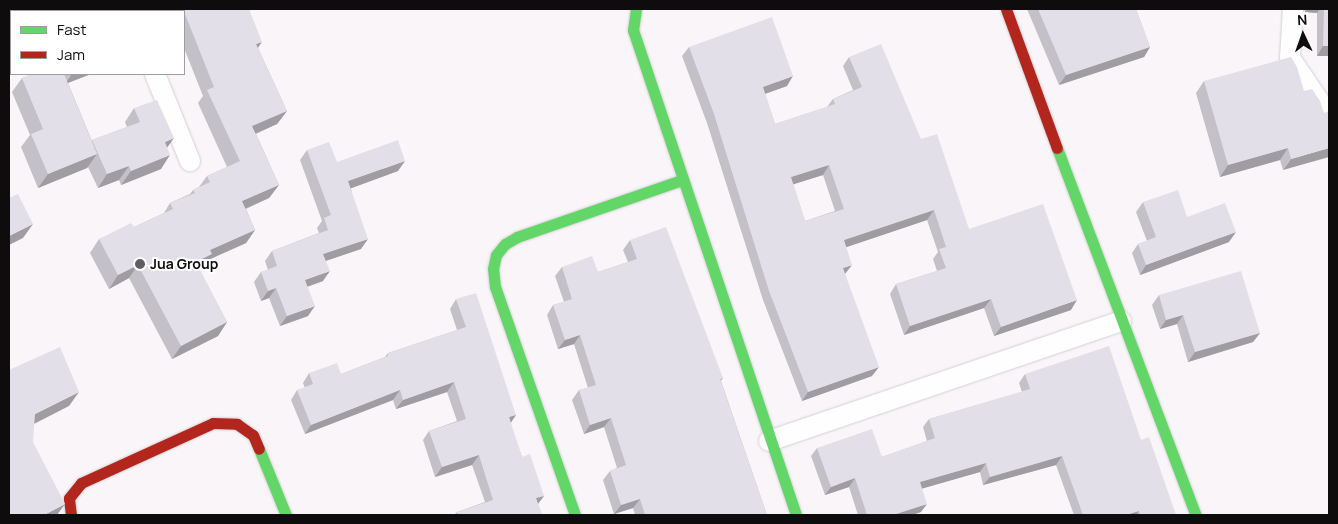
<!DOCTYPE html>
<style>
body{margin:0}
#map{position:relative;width:1338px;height:524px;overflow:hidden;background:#f9f5f9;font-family:Manrope,sans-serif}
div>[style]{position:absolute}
.roads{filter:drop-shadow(0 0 1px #d4d1d4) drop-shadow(0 0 1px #d4d1d4)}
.street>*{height:20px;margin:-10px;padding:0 10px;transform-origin:10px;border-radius:10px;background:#fefefe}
.fast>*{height:11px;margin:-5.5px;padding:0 5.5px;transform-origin:5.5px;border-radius:5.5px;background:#63d668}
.jam>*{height:11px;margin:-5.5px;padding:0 5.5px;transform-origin:5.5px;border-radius:5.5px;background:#b3261e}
.wall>*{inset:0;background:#c3c0c8}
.shaded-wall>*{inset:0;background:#9f9ca2}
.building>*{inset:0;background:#e3dfe8}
.dots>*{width:14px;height:14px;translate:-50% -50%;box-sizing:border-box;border:2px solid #fff;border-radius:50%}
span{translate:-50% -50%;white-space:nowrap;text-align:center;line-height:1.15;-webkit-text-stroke:4px #fff;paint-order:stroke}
.poi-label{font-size:14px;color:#0e0c0d;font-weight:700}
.left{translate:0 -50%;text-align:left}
.frame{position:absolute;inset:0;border:10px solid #0e0c0d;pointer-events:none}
.legend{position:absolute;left:10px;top:10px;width:175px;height:65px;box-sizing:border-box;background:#fff;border:1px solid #9f9e9e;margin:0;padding:6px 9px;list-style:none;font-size:15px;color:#0e0c0d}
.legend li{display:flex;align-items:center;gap:10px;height:25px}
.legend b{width:25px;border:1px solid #9f9e9e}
.north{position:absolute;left:1278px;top:10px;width:50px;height:50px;-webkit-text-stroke:4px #fff;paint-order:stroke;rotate:357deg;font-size:14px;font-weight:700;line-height:20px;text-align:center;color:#0e0c0d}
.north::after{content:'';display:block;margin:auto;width:18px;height:22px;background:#0e0c0d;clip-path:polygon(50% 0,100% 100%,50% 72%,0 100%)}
</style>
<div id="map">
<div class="roads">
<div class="street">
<div style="left:130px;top:9px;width:2px;rotate:63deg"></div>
<div style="left:1293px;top:9px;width:49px;rotate:93.5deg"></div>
<div style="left:1290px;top:58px;width:59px;rotate:56deg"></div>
<div style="left:1323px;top:107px;width:6px;rotate:-9deg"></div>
<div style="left:155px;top:74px;width:94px;rotate:68.1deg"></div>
<div style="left:769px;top:441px;width:372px;rotate:-18.8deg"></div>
</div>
<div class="fast">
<div style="left:636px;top:9px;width:21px;rotate:98deg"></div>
<div style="left:633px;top:30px;width:512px;rotate:71.42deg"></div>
<div style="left:1057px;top:148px;width:392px;rotate:69.3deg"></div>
<div style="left:259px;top:449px;width:71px;rotate:67.8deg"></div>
<div style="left:575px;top:515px;width:242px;rotate:-109.3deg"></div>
<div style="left:495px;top:287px;width:18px;rotate:-96deg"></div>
<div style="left:493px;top:269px;width:14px;rotate:-78deg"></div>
<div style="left:496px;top:255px;width:14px;rotate:-51deg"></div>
<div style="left:505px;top:244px;width:14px;rotate:-30deg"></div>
<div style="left:517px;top:237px;width:175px;rotate:-19.1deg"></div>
</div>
<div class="jam">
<div style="left:1006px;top:9px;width:148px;rotate:69.9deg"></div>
<div style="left:71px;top:515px;width:17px;rotate:-97deg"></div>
<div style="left:69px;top:498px;width:19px;rotate:-51deg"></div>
<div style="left:81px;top:483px;width:145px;rotate:-24.4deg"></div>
<div style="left:213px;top:423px;width:24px;rotate:2deg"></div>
<div style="left:237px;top:424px;width:19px;rotate:35deg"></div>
<div style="left:253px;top:435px;width:15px;rotate:67deg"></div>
</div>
</div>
<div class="wall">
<div style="clip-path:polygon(168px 9px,249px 9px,258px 48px,287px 111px,277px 124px,256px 134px,279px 185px,269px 198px,246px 209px,255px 230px,246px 243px,208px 260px,203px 268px,199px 269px,227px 322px,218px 336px,172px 359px,129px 278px,109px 289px,90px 253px,99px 239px,134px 227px,164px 213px,170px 203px,190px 194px,193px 190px,199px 187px,207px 176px,227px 167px,198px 103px,203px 96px,184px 48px,184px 11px,169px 11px)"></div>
<div style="clip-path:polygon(1027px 9px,1136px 9px,1150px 47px,1144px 57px,1059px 85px)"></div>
<div style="clip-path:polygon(1304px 9px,1329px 9px,1329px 56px,1317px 56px,1317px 13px,1305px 12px)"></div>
<div style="clip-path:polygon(evenodd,689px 47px,787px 86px,765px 94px,775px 124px,827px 107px,833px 99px,853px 90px,843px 66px,849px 57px,921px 139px,969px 229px,1071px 310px,994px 336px,984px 308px,904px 335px,890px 294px,896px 284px,937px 271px,933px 259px,938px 252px,927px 220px,846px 247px,845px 275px,872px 376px,802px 401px,763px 300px,707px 123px,682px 56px,689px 47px,823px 175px,835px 211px,805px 221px,793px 184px,823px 175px)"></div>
<div style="clip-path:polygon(33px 74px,91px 74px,68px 83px,92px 141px,92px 140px,127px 127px,125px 122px,134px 108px,167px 147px,161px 169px,121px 185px,119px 180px,98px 188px,88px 167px,87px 168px,38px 188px,21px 147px,30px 135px,12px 92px,22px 78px)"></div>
<div style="clip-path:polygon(1204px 81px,1304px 91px,1324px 113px,1283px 170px,1280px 160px,1220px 177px,1196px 93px)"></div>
<div style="clip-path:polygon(307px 150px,337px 162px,398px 171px,351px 188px,361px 249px,326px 261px,323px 281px,307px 287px,308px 316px,280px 326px,269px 298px,261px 301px,254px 282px,261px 272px,268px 270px,265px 261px,272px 251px,319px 233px,317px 228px,322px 221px,300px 160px)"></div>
<div style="clip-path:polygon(1143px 202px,1187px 217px,1229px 242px,1140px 275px,1132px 253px,1138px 244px,1147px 241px,1136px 212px)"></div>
<div style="clip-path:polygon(630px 240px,723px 378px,721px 381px,767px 515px,635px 515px,633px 508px,614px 514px,603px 480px,610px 471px,617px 468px,604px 427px,584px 434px,572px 400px,579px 390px,588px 388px,574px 344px,558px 349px,547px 315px,553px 305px,564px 302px,555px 276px,562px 267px,598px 272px,628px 262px,623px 250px)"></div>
<div style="clip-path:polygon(1159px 295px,1260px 333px,1253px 342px,1188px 362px,1177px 324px,1160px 329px,1152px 305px)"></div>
<div style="clip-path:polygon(456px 299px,516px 415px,510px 423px,522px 457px,544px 496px,538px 504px,542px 515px,454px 515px,457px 512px,485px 502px,472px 465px,435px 477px,423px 440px,429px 431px,457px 421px,447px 392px,396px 409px,393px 400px,305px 434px,291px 400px,297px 390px,305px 388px,303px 383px,309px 373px,341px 374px,385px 357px,388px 353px,457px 330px,450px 309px)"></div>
<div style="clip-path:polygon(1025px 374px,1141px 440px,1176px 515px,1074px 515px,1056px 465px,983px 485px,980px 472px,922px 488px,921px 512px,912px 515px,858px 515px,849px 487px,825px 495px,811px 456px,817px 448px,882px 457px,927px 441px,923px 427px,929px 419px,1022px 392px,1019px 383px)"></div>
</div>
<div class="shaded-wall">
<div style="clip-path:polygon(1307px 9px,1320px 9px,1317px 13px,1305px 12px)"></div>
<div style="clip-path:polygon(262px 42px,253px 55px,256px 44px)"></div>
<div style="clip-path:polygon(1323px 46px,1329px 46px,1329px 56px,1317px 56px)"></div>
<div style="clip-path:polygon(1150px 47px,1144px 57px,1059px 85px,1066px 75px)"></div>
<div style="clip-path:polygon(72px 74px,91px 74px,65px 84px)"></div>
<div style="clip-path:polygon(793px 76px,787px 86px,756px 97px,763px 87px)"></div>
<div style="clip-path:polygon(287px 111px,277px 124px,243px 139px,252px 126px)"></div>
<div style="clip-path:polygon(174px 138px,164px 152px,165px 142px)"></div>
<div style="clip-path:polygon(1288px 148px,1280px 160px,1220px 177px,1228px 165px)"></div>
<div style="clip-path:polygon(1329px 148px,1329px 157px,1283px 170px,1291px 159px)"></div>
<div style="clip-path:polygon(97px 154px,87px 168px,38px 188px,48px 174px)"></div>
<div style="clip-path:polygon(170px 155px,161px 169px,121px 185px,131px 171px)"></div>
<div style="clip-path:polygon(405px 161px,398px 171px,341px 192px,348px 181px)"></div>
<div style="clip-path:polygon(829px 165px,823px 175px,785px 187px,791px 177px)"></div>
<div style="clip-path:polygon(129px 166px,119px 180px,98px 188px,107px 174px)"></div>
<div style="clip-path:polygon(279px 185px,269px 198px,233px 214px,242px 201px)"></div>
<div style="clip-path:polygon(934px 210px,927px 220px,838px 250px,844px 240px)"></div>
<div style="clip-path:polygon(33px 224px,23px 238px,9px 245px,9px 236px)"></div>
<div style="clip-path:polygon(255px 230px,246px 243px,208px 260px,203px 268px,186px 275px,196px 262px,210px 250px)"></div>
<div style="clip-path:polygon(1236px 232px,1229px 242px,1140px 275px,1146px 265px)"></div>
<div style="clip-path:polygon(368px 239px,361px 249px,316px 264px,323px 254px)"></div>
<div style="clip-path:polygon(138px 265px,129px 278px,109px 289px,118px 275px)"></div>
<div style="clip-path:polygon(852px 265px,845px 274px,836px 277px,843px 268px)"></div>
<div style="clip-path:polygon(330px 271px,323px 281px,298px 290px,305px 280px)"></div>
<div style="clip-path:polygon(276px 288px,269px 298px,261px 301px,268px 291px)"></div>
<div style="clip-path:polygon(991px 299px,984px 308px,904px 335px,910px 326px)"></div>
<div style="clip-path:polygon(1077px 300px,1071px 310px,994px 336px,1001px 327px)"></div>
<div style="clip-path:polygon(315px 306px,308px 316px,280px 326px,287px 316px)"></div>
<div style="clip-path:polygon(1183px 315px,1177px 324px,1160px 329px,1166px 320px)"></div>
<div style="clip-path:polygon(227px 322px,218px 336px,172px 359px,181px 346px)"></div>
<div style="clip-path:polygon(1260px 333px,1253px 342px,1188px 362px,1195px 352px)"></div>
<div style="clip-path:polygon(580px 335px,574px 344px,558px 349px,565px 340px)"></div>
<div style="clip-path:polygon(879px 367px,872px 376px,802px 401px,808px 392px)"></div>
<div style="clip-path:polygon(454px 382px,447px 392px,396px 409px,403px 400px)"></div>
<div style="clip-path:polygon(400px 390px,393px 400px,305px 434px,311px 425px)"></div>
<div style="clip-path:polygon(79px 392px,69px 406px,26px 428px,35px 414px)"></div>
<div style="clip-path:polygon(516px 415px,510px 424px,509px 417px)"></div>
<div style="clip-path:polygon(611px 418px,604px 427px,584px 434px,590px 425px)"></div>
<div style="clip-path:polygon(479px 455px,472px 465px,435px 477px,442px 467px)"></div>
<div style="clip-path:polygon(1062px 456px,1056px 465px,983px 485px,990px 477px)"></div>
<div style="clip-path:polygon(986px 463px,980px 472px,914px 491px,920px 482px)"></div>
<div style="clip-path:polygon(855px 478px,849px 487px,825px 495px,831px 487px)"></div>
<div style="clip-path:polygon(544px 496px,537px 505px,536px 498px)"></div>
<div style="clip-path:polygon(640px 499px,633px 508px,614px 514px,621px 505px)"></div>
<div style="clip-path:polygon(65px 504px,57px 515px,44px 515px)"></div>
<div style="clip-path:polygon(927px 504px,921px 512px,912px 515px,893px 515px)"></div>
<div style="clip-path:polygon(1139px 511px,1136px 515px,1126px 515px)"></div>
</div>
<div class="building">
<div style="clip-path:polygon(67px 9px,103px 9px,104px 11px,61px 11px)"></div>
<div style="clip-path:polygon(183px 9px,249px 9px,262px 42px,256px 44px,287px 111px,252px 126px,279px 185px,242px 201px,255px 230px,210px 250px,212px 254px,196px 262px,227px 322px,181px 346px,138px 265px,118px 275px,99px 239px,131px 223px,134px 227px,173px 209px,170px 203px,195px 193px,193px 190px,210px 182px,207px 176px,240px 161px,207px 90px,214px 87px)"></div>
<div style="clip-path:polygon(1038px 9px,1136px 9px,1150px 47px,1066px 75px)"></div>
<div style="clip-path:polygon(1324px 9px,1329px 9px,1329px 46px,1323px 46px)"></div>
<div style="clip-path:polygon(evenodd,772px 17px,793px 76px,763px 87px,775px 124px,835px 104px,833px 99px,862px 87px,849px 57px,881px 44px,921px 139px,937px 134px,969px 229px,1043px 204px,1077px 300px,1001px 327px,991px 299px,910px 326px,896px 284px,946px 268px,939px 249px,946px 247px,934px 210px,844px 240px,852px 265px,843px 268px,879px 367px,808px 392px,769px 291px,714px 114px,689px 47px,772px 17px,829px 165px,844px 209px,805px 221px,791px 177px,829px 165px)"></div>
<div style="clip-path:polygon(1291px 57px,1297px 67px,1304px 91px,1312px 89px,1320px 101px,1324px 113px,1329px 111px,1329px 148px,1291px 159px,1288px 148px,1228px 165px,1204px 81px)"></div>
<div style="clip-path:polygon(33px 74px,64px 74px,97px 154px,48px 174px,31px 134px,43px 129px,22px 78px)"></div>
<div style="clip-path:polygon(157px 100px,174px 138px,165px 142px,170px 155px,131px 171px,129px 166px,107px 174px,92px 140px,140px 122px,134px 108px)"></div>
<div style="clip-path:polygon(398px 140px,405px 161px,348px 181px,368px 239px,323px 254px,330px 271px,305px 280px,315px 306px,287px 316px,276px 288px,268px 291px,261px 272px,277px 266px,272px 251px,328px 230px,324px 218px,331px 215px,307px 150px,329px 142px,337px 162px)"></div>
<div style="clip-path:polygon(1178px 190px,1187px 217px,1225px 203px,1236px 232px,1146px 265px,1138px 244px,1156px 237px,1143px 202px)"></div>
<div style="clip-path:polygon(18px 194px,33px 224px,9px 236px,9px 198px)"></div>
<div style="clip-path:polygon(666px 227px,723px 378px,720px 379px,767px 515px,645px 515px,640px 499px,621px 505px,610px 471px,626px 465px,611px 418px,590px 425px,579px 390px,596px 385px,580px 335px,565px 340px,553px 305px,572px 299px,562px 267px,592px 256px,598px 272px,637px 259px,630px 240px)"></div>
<div style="clip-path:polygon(1241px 271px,1260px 333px,1195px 352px,1183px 315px,1166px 320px,1159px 295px)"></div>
<div style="clip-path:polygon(476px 293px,516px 415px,509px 417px,522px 457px,530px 454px,544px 496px,536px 498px,542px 515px,458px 515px,457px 512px,493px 500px,479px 455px,442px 467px,429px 431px,466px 419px,454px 382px,403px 400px,400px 390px,311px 425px,297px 390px,313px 384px,309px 373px,337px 363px,341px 374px,388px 356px,388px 353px,466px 327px,456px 299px)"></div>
<div style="clip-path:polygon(1109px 346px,1141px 440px,1149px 437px,1176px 515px,1140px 515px,1139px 511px,1126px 515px,1083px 515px,1062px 456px,990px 477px,986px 463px,920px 482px,927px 504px,893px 515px,867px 515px,855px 478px,831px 487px,817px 448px,872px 429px,882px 457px,935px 438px,929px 419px,1030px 389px,1025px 374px)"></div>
<div style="clip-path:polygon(60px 347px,79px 392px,35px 414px,33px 442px,65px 504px,44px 515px,9px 515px,9px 370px)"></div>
</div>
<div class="dots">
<div style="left:140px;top:264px;background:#605e60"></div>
</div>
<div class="poi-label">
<span class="left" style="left:150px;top:264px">Jua Group</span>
</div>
<div class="frame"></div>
<ul class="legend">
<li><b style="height:6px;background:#63d668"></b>Fast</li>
<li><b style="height:6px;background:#b3261e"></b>Jam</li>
</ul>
<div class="north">N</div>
</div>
